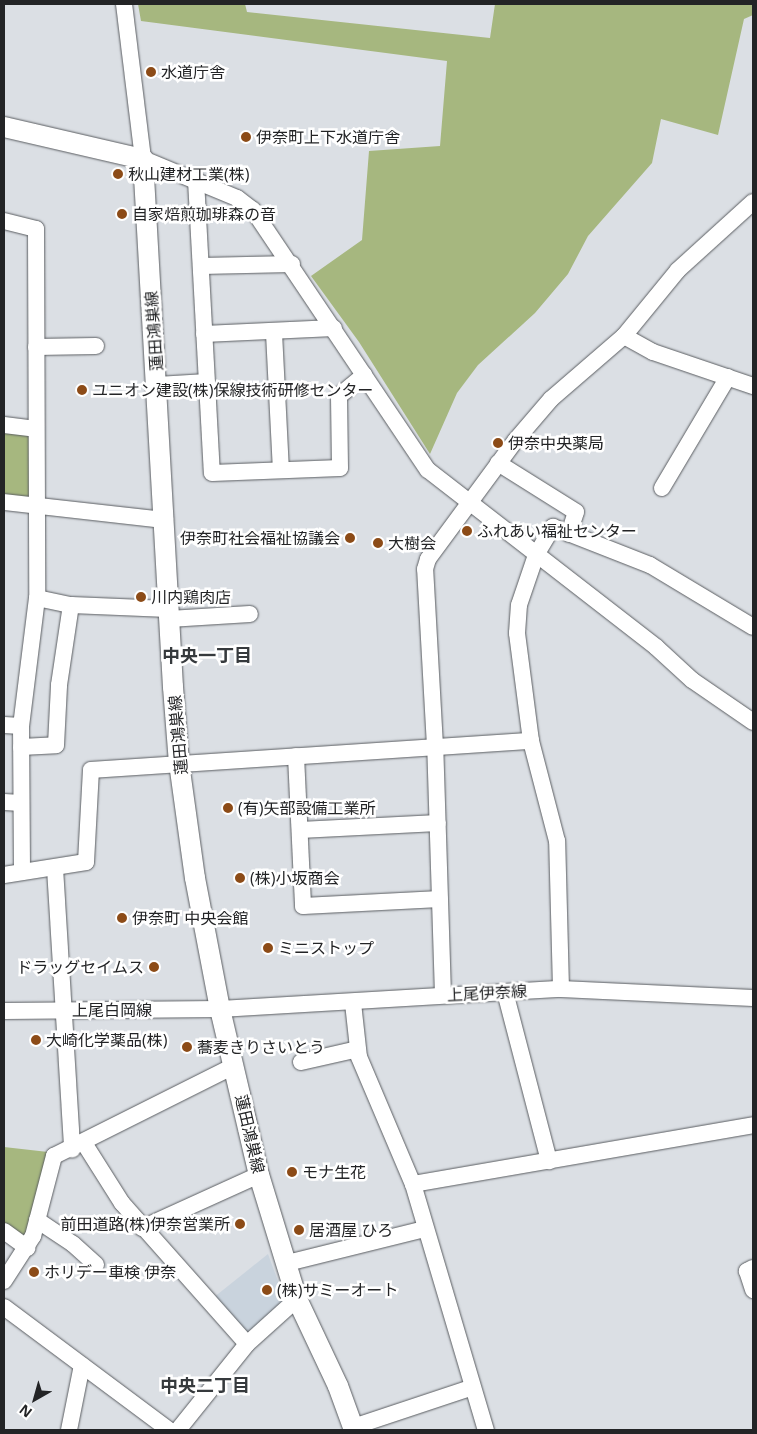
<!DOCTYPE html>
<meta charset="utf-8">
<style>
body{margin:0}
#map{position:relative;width:757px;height:1434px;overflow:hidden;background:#dbdfe4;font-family:"Open Sans","Noto Sans JP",sans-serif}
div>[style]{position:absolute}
.built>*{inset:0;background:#c9d3dd}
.green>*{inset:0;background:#a6b77f}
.roads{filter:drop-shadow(0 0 1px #5a5d61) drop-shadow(0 0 1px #5a5d61)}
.minor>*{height:16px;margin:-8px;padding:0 8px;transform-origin:8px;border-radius:8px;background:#fff}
.major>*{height:20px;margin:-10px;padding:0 10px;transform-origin:10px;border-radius:10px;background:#fff}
.dots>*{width:14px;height:14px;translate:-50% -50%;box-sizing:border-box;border:2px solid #fff;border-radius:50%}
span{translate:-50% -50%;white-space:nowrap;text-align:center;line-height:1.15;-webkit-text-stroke:5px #fff;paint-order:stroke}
.poi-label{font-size:16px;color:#232426}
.left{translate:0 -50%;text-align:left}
.right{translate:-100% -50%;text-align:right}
.street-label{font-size:16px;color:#232426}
.neighbourhood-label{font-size:18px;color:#363a3d;font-weight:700}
.frame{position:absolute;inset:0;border:5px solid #232426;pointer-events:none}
.north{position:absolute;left:10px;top:1374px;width:50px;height:50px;-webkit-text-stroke:4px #fff;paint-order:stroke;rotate:218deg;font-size:14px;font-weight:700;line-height:20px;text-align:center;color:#232426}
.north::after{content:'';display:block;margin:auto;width:18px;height:22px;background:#232426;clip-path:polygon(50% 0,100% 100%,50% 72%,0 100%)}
</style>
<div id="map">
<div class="built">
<div style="clip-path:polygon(268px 1254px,286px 1303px,246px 1335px,213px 1298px)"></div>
</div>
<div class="green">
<div style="clip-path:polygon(138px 4px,245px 4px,247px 12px,490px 38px,495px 4px,753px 4px,753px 15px,744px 19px,718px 135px,661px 119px,652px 163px,588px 236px,568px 274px,535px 313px,478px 365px,457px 393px,430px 454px,359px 342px,311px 276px,362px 240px,369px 151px,440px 146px,447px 61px,141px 21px)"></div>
<div style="clip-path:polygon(4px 430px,32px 433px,29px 499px,4px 497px)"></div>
<div style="clip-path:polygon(4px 1147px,48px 1152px,26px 1234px,20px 1236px,4px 1225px)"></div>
</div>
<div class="roads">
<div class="minor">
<div style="left:124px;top:4px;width:156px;rotate:83deg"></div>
<div style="left:143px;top:159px;width:102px;rotate:22.5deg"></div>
<div style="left:237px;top:198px;width:20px;rotate:37deg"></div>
<div style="left:253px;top:210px;width:313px;rotate:56.1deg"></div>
<div style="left:428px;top:470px;width:289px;rotate:37.8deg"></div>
<div style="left:656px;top:647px;width:49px;rotate:42.5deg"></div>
<div style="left:692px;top:680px;width:74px;rotate:34.5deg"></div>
<div style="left:196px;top:180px;width:293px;rotate:86.9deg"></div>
<div style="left:212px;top:473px;width:128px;rotate:-2.2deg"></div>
<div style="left:340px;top:468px;width:72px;rotate:-90.8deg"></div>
<div style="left:339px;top:396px;width:33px;rotate:-40deg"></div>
<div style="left:4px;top:221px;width:33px;rotate:14deg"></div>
<div style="left:36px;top:229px;width:369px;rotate:89.8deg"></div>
<div style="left:37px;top:598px;width:129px;rotate:97.1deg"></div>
<div style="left:21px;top:726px;width:146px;rotate:89.6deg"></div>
<div style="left:201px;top:266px;width:91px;rotate:-1.3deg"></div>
<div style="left:274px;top:333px;width:137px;rotate:87.1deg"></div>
<div style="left:204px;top:334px;width:130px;rotate:-2.6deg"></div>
<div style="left:624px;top:336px;width:33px;rotate:29deg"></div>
<div style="left:653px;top:352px;width:106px;rotate:18.8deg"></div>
<div style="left:36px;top:347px;width:60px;rotate:-1deg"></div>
<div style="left:157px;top:385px;width:50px;rotate:-3.4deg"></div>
<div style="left:4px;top:425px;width:32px;rotate:7deg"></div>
<div style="left:498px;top:463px;width:92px;rotate:32.1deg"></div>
<div style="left:576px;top:512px;width:23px;rotate:108deg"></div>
<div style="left:662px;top:488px;width:129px;rotate:-59.3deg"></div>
<div style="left:4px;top:502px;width:162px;rotate:6.4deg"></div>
<div style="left:37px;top:598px;width:35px;rotate:12deg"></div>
<div style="left:71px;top:605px;width:97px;rotate:2.4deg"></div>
<div style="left:169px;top:619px;width:81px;rotate:-3.5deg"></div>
<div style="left:4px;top:725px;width:17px;rotate:3deg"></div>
<div style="left:21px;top:747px;width:35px;rotate:-3deg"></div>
<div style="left:56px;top:745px;width:60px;rotate:-87.1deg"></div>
<div style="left:59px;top:685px;width:81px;rotate:-81.5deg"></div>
<div style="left:296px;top:756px;width:150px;rotate:87.3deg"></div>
<div style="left:303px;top:906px;width:137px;rotate:-2.9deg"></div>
<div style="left:4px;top:802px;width:17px;rotate:3deg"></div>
<div style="left:300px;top:830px;width:138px;rotate:-2.9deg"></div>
<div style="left:55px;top:868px;width:282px;rotate:86.5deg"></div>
<div style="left:4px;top:875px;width:83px;rotate:-9deg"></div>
<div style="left:86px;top:862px;width:92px;rotate:-86.9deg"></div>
<div style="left:91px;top:770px;width:441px;rotate:-3.8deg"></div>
<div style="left:561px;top:989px;width:148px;rotate:-91.5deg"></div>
<div style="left:557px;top:841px;width:103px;rotate:-104.6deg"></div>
<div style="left:531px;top:741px;width:109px;rotate:-97.4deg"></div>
<div style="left:517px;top:633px;width:28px;rotate:-86deg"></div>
<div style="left:519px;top:605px;width:53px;rotate:-71.2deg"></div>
<div style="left:536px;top:555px;width:33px;rotate:-59deg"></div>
<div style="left:553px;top:527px;width:104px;rotate:21.4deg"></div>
<div style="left:650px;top:565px;width:120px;rotate:31deg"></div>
<div style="left:505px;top:992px;width:175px;rotate:75.4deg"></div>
<div style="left:443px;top:995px;width:249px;rotate:-91.8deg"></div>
<div style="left:435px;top:746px;width:177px;rotate:-93.2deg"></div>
<div style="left:425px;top:569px;width:10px;rotate:-73deg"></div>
<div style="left:428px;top:559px;width:147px;rotate:-53.6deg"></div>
<div style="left:515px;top:441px;width:55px;rotate:-49.4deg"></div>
<div style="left:551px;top:399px;width:96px;rotate:-40.8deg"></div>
<div style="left:624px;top:336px;width:85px;rotate:-50.7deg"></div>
<div style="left:678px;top:270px;width:101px;rotate:-42.2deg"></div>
<div style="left:353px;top:1003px;width:54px;rotate:83.7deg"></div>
<div style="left:359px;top:1057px;width:138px;rotate:67deg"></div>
<div style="left:413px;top:1184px;width:257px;rotate:73.5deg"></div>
<div style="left:4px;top:1011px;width:216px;rotate:-0.5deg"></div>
<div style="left:220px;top:1009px;width:342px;rotate:-3.4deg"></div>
<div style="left:561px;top:989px;width:192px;rotate:2.7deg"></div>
<div style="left:301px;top:1062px;width:58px;rotate:-12.8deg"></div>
<div style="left:84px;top:1143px;width:71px;rotate:57.7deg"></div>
<div style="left:122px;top:1203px;width:188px;rotate:48.4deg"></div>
<div style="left:413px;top:1184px;width:345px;rotate:-9.8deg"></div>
<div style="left:37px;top:1220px;width:43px;rotate:33.7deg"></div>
<div style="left:73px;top:1244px;width:31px;rotate:42deg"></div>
<div style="left:142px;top:1228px;width:128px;rotate:-24.4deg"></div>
<div style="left:4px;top:1231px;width:29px;rotate:36deg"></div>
<div style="left:287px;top:1263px;width:141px;rotate:-13.9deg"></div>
<div style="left:753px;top:1268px;width:7px;rotate:153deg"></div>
<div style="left:747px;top:1271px;width:20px;rotate:72deg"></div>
<div style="left:4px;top:1281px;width:54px;rotate:-57.2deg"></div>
<div style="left:33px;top:1236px;width:83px;rotate:-75.3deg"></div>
<div style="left:54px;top:1156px;width:201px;rotate:-26.6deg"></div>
<div style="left:4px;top:1307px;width:206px;rotate:36.7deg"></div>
<div style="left:353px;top:1427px;width:126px;rotate:-18.4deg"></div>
<div style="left:69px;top:1430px;width:66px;rotate:-78.7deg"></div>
<div style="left:178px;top:1430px;width:110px;rotate:-51.3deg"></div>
<div style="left:247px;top:1344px;width:67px;rotate:-42deg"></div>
</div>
<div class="major">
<div style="left:4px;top:127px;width:143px;rotate:13deg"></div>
<div style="left:143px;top:159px;width:529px;rotate:86.75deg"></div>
<div style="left:173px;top:687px;width:76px;rotate:85.5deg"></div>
<div style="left:179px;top:763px;width:116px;rotate:82.1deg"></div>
<div style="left:195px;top:878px;width:133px;rotate:79.2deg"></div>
<div style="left:220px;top:1009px;width:171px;rotate:76.8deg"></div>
<div style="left:259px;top:1175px;width:130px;rotate:73deg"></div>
<div style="left:297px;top:1299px;width:96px;rotate:64.8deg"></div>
<div style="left:338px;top:1386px;width:47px;rotate:70deg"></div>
</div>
</div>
<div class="dots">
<div style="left:151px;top:72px;background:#8c4b17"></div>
<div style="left:246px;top:137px;background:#8c4b17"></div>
<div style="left:118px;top:174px;background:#8c4b17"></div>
<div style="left:122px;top:214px;background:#8c4b17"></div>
<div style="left:82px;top:390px;background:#8c4b17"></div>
<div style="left:498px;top:443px;background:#8c4b17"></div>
<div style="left:467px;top:531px;background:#8c4b17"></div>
<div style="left:350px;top:538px;background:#8c4b17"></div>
<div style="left:378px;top:543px;background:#8c4b17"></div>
<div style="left:141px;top:597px;background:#8c4b17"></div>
<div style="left:228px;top:808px;background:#8c4b17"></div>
<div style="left:240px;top:878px;background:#8c4b17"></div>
<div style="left:122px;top:918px;background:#8c4b17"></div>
<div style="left:268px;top:948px;background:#8c4b17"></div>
<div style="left:154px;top:967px;background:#8c4b17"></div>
<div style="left:36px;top:1040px;background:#8c4b17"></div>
<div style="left:187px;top:1047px;background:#8c4b17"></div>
<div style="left:292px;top:1172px;background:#8c4b17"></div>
<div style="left:240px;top:1224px;background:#8c4b17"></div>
<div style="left:299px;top:1230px;background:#8c4b17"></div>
<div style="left:34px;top:1272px;background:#8c4b17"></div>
<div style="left:267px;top:1290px;background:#8c4b17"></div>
</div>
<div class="poi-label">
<span class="left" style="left:161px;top:72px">水道庁舎</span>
<span class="left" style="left:256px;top:137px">伊奈町上下水道庁舎</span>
<span class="left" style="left:128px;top:174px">秋山建材工業(株)</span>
<span class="left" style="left:132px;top:214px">自家焙煎珈琲森の音</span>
<span class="left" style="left:92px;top:390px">ユニオン建設(株)保線技術研修センター</span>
<span class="left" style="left:508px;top:443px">伊奈中央薬局</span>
<span class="left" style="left:477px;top:531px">ふれあい福祉センター</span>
<span class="right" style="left:340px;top:538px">伊奈町社会福祉協議会</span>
<span class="left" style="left:388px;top:543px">大樹会</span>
<span class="left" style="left:151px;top:597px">川内鶏肉店</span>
<span class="left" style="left:238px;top:808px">(有)矢部設備工業所</span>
<span class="left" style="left:250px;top:878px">(株)小坂商会</span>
<span class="left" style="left:132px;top:918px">伊奈町 中央会館</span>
<span class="left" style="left:278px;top:948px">ミニストップ</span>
<span class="right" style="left:144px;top:967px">ドラッグセイムス</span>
<span class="left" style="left:46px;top:1040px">大崎化学薬品(株)</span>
<span class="left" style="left:197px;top:1047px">蕎麦きりさいとう</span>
<span class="left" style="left:302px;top:1172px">モナ生花</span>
<span class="right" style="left:230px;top:1224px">前田道路(株)伊奈営業所</span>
<span class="left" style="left:309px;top:1230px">居酒屋 ひろ</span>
<span class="left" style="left:44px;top:1272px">ホリデー車検 伊奈</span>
<span class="left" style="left:277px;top:1290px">(株)サミーオート</span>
</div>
<div class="street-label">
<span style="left:154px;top:331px;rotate:-94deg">蓮田鴻巣線</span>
<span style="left:178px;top:735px;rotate:-95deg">蓮田鴻巣線</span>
<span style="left:487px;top:993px;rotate:-3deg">上尾伊奈線</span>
<span style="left:112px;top:1010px">上尾白岡線</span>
<span style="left:250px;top:1134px;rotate:77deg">蓮田鴻巣線</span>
</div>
<div class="neighbourhood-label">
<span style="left:207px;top:655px">中央一丁目</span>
<span style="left:205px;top:1385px">中央二丁目</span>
</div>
<div class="frame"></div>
<div class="north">N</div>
</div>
